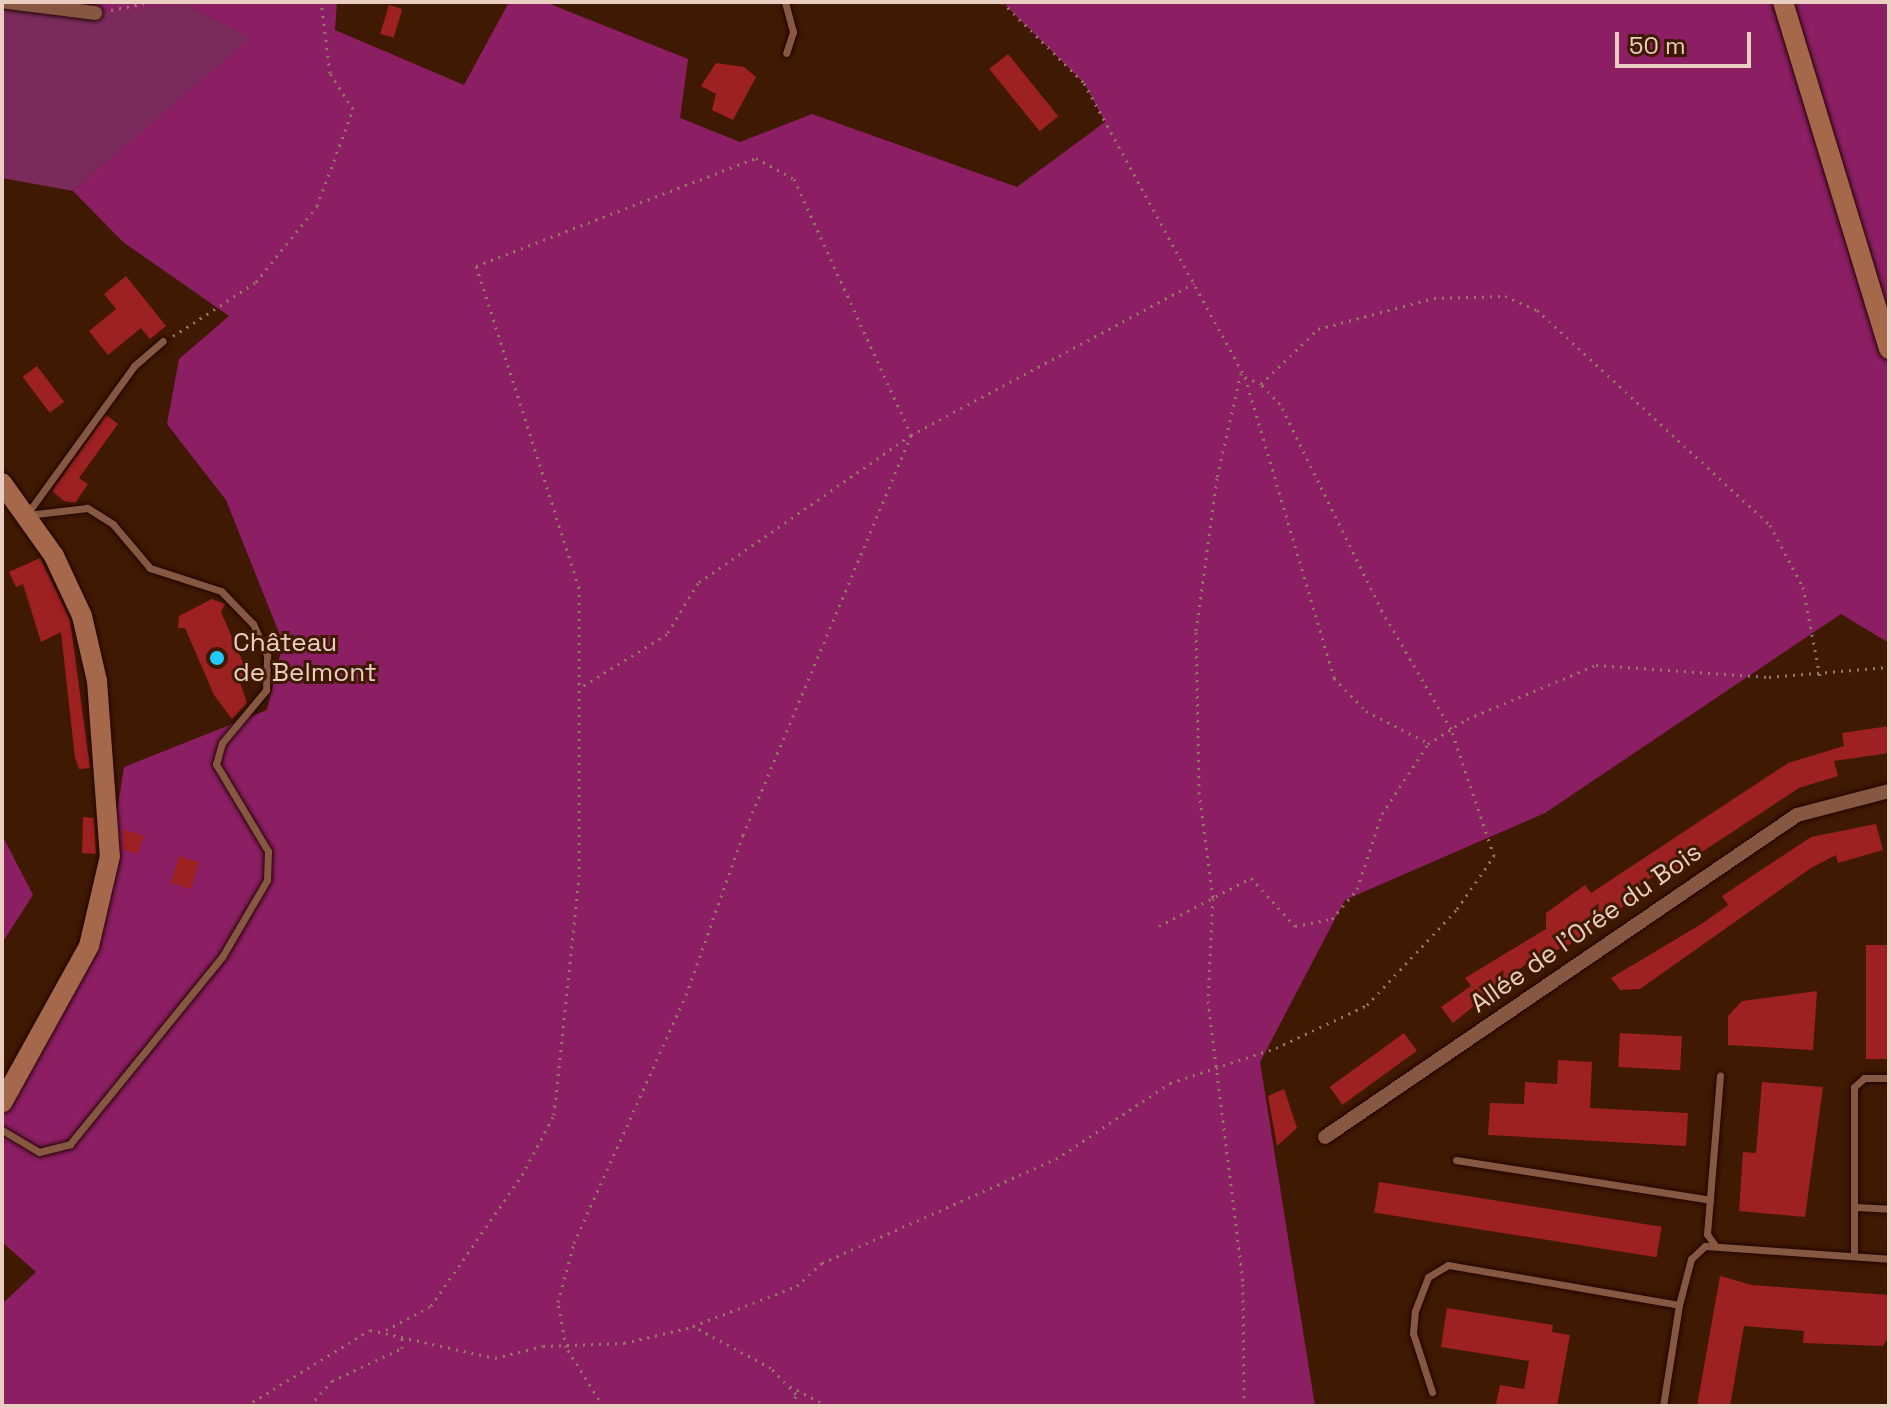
<!DOCTYPE html>
<meta charset="utf-8">
<style>
body{margin:0}
#map{position:relative;width:1891px;height:1408px;overflow:hidden;background:#401903;font-family:"Space Grotesk",sans-serif}
div>[style]{position:absolute}
.green>*{inset:0;background:#7a2b5b}
.forest>*{inset:0;background:#8c1e64}
.building>*{inset:0;background:#9d2120;transform-origin:0 0}
.path>*{height:3px;margin-top:-1.5px;transform-origin:0;background:repeating-linear-gradient(90deg,#977665 0 2px,transparent 0 8px)}
.roads{filter:drop-shadow(0 0 2px #210500) drop-shadow(0 0 2px #210500)}
.lane>*{height:7px;margin:-3.5px;padding:0 3.5px;transform-origin:3.5px;border-radius:3.5px;background:#865842}
.street>*{height:14px;margin:-7px;padding:0 7px;transform-origin:7px;border-radius:7px;background:#865842}
.secondary>*{height:20px;margin:-10px;padding:0 10px;transform-origin:10px;border-radius:10px;background:#a5684a}
.dots>*{width:22px;height:22px;translate:-50% -50%;box-sizing:border-box;border:4px solid #401903;border-radius:50%}
span{translate:-50% -50%;white-space:nowrap;text-align:center;line-height:1.15;-webkit-text-stroke:6px #401903;paint-order:stroke}
.poi-label{font-size:26px;color:#e9cec1}
.left{translate:0 -50%;text-align:left}
.street-label{font-size:26px;color:#e9cec1}
.frame{position:absolute;inset:0;border:4px solid #e9cec1;pointer-events:none}
.scale{position:absolute;left:1615px;top:32px;width:136px;height:36px;box-sizing:border-box;border:4px solid #e9cec1;border-top:0;padding-left:10px;font-size:24px;line-height:28px;white-space:nowrap;color:#e9cec1;-webkit-text-stroke:6px #401903;paint-order:stroke}
</style>
<div id="map">
<div class="green">
<div style="clip-path:polygon(2px 2px,186px 4px,251px 38px,73px 191px,2px 178px)"></div>
</div>
<div class="forest">
<div style="clip-path:polygon(7px 2px,337px 2px,335px 30px,464px 85px,509px 2px,545px 2px,688px 59px,680px 118px,740px 142px,812px 114px,1017px 187px,1105px 122px,1084px 83px,1005px 5px,1014px 2px,1889px 2px,1889px 643px,1841px 614px,1545px 813px,1345px 900px,1260px 1062px,1315px 1406px,2px 1406px,2px 1304px,36px 1272px,2px 1242px,2px 1103px,66px 992px,110px 856px,124px 767px,267px 710px,283px 643px,226px 500px,167px 424px,179px 359px,229px 316px,123px 242px,73px 191px,250px 38px,186px 4px,95px 13px)"></div>
<div style="clip-path:polygon(2px 835px,33px 895px,2px 943px)"></div>
</div>
<div class="building">
<div style="left:389px;top:5px;width:14px;height:30px;rotate:17deg"></div>
<div style="left:1008px;top:54px;width:80px;height:24px;rotate:51deg"></div>
<div style="clip-path:polygon(716px 63px,744px 67px,756px 77px,733px 120px,712px 110px,716px 94px,701px 86px)"></div>
<div style="clip-path:polygon(126px 276px,166px 326px,150px 339px,141px 328px,108px 355px,89px 331px,116px 309px,104px 294px)"></div>
<div style="left:37px;top:366px;width:45px;height:18px;rotate:53deg"></div>
<div style="clip-path:polygon(106px 415px,118px 424px,79px 478px,88px 484px,75px 503px,64px 501px,52px 491px)"></div>
<div style="clip-path:polygon(40px 558px,70px 620px,90px 768px,79px 769px,75px 758px,61px 632px,41px 642px,23px 584px,16px 587px,9px 572px)"></div>
<div style="clip-path:polygon(212px 599px,225px 604px,221px 612px,248px 674px,239px 679px,247px 703px,232px 719px,214px 695px,185px 628px,178px 628px,179px 616px)"></div>
<div style="clip-path:polygon(1889px 726px,1889px 753px,1834px 761px,1838px 776px,1799px 788px,1670px 873px,1666px 867px,1631px 892px,1635px 898px,1569px 945px,1531px 960px,1453px 1023px,1441px 1007px,1471px 986px,1465px 978px,1546px 929px,1546px 913px,1585px 885px,1591px 893px,1788px 763px,1844px 746px,1842px 733px)"></div>
<div style="clip-path:polygon(83px 817px,94px 818px,96px 854px,82px 853px)"></div>
<div style="clip-path:polygon(1876px 824px,1883px 850px,1838px 863px,1836px 855px,1811px 868px,1640px 989px,1620px 990px,1611px 978px,1703px 923px,1728px 905px,1722px 896px,1811px 837px)"></div>
<div style="clip-path:polygon(123px 829px,144px 836px,137px 854px,123px 849px)"></div>
<div style="left:179px;top:856px;width:21px;height:28px;rotate:17deg"></div>
<div style="left:1866px;top:945px;width:23px;height:114px"></div>
<div style="clip-path:polygon(1817px 991px,1813px 1050px,1728px 1045px,1728px 1016px,1742px 1001px)"></div>
<div style="left:1404px;top:1033px;width:22px;height:92px;rotate:54deg"></div>
<div style="left:1620px;top:1033px;width:62px;height:34px;rotate:3deg"></div>
<div style="clip-path:polygon(1558px 1060px,1592px 1062px,1590px 1108px,1688px 1113px,1686px 1146px,1488px 1135px,1490px 1103px,1524px 1104px,1525px 1082px,1557px 1084px)"></div>
<div style="clip-path:polygon(1762px 1082px,1823px 1087px,1805px 1217px,1739px 1211px,1743px 1152px,1756px 1153px)"></div>
<div style="clip-path:polygon(1284px 1089px,1297px 1128px,1277px 1146px,1268px 1096px)"></div>
<div style="left:1379px;top:1182px;width:286px;height:31px;rotate:9deg"></div>
<div style="clip-path:polygon(1720px 1276px,1752px 1285px,1889px 1295px,1889px 1336px,1883px 1346px,1803px 1343px,1804px 1331px,1744px 1326px,1730px 1406px,1697px 1406px)"></div>
<div style="clip-path:polygon(1447px 1308px,1553px 1325px,1552px 1332px,1570px 1335px,1557px 1406px,1496px 1404px,1500px 1385px,1524px 1389px,1529px 1361px,1441px 1347px)"></div>
</div>
<div class="path">
<div style="left:291px;top:2px;width:16px"></div>
<div style="left:1002px;top:2px;width:115px;rotate:44.6deg"></div>
<div style="left:1084px;top:83px;width:335px;rotate:61.3deg"></div>
<div style="left:1245px;top:377px;width:314px;rotate:73.5deg"></div>
<div style="left:1334px;top:678px;width:46px;rotate:45.9deg"></div>
<div style="left:1366px;top:711px;width:70px;rotate:27.3deg"></div>
<div style="left:111px;top:10px;width:41px;rotate:-11.3deg"></div>
<div style="left:173px;top:336px;width:99px;rotate:-33deg"></div>
<div style="left:256px;top:282px;width:97px;rotate:-51.2deg"></div>
<div style="left:317px;top:206px;width:103px;rotate:-69.6deg"></div>
<div style="left:353px;top:109px;width:43px;rotate:-122.6deg"></div>
<div style="left:330px;top:73px;width:72px;rotate:-97.2deg"></div>
<div style="left:1241px;top:373px;width:108px;rotate:102.9deg"></div>
<div style="left:1217px;top:478px;width:155px;rotate:97.8deg"></div>
<div style="left:1196px;top:632px;width:160px;rotate:88.9deg"></div>
<div style="left:1199px;top:792px;width:107px;rotate:82.5deg"></div>
<div style="left:1213px;top:898px;width:103px;rotate:92.8deg"></div>
<div style="left:1208px;top:1001px;width:285px;rotate:82.9deg"></div>
<div style="left:1243px;top:1284px;width:122px;rotate:89.5deg"></div>
<div style="left:1245px;top:377px;width:17px;rotate:24deg"></div>
<div style="left:1261px;top:384px;width:79px;rotate:-44deg"></div>
<div style="left:1318px;top:329px;width:120px;rotate:-15deg"></div>
<div style="left:1434px;top:298px;width:71px;rotate:-1.6deg"></div>
<div style="left:1505px;top:296px;width:35px;rotate:24deg"></div>
<div style="left:1537px;top:310px;width:317px;rotate:42.7deg"></div>
<div style="left:1770px;top:525px;width:70px;rotate:62deg"></div>
<div style="left:1803px;top:587px;width:92px;rotate:79.3deg"></div>
<div style="left:1159px;top:926px;width:104px;rotate:-27.6deg"></div>
<div style="left:1251px;top:878px;width:65px;rotate:47.5deg"></div>
<div style="left:1295px;top:926px;width:38px;rotate:-11deg"></div>
<div style="left:1332px;top:919px;width:39px;rotate:-50deg"></div>
<div style="left:1357px;top:889px;width:79px;rotate:-71.6deg"></div>
<div style="left:1382px;top:814px;width:84px;rotate:-56.7deg"></div>
<div style="left:1428px;top:744px;width:46px;rotate:-32.7deg"></div>
<div style="left:1467px;top:719px;width:140px;rotate:-22.7deg"></div>
<div style="left:1596px;top:665px;width:173px;rotate:4deg"></div>
<div style="left:1769px;top:677px;width:120px;rotate:-4.8deg"></div>
<div style="left:386px;top:1330px;width:51px;rotate:-28.1deg"></div>
<div style="left:431px;top:1306px;width:160px;rotate:-55.2deg"></div>
<div style="left:522px;top:1175px;width:68px;rotate:-61.9deg"></div>
<div style="left:554px;top:1115px;width:240px;rotate:-84deg"></div>
<div style="left:579px;top:876px;width:288px;rotate:-90deg"></div>
<div style="left:579px;top:588px;width:338px;rotate:-107.7deg"></div>
<div style="left:476px;top:266px;width:300px;rotate:-21.1deg"></div>
<div style="left:756px;top:158px;width:43px;rotate:28.9deg"></div>
<div style="left:794px;top:179px;width:281px;rotate:65.4deg"></div>
<div style="left:911px;top:435px;width:259px;rotate:145.2deg"></div>
<div style="left:698px;top:583px;width:60px;rotate:121.3deg"></div>
<div style="left:667px;top:634px;width:101px;rotate:148.4deg"></div>
<div style="left:790px;top:1386px;width:42px;rotate:28.4deg"></div>
<div style="left:246px;top:1406px;width:145px;rotate:-31.5deg"></div>
<div style="left:370px;top:1330px;width:128px;rotate:12.6deg"></div>
<div style="left:495px;top:1358px;width:49px;rotate:-14deg"></div>
<div style="left:543px;top:1346px;width:81px;rotate:-2.1deg"></div>
<div style="left:624px;top:1343px;width:70px;rotate:-13.2deg"></div>
<div style="left:310px;top:1406px;width:33px;rotate:-49deg"></div>
<div style="left:332px;top:1381px;width:77px;rotate:-25.2deg"></div>
<div style="left:402px;top:1348px;width:11px;rotate:-90deg"></div>
<div style="left:603px;top:1406px;width:70px;rotate:-122.1deg"></div>
<div style="left:566px;top:1347px;width:46px;rotate:-100.1deg"></div>
<div style="left:558px;top:1302px;width:61px;rotate:-74.8deg"></div>
<div style="left:574px;top:1243px;width:272px;rotate:-65.7deg"></div>
<div style="left:686px;top:995px;width:170px;rotate:-70.4deg"></div>
<div style="left:743px;top:835px;width:434px;rotate:-67.2deg"></div>
<div style="left:911px;top:435px;width:321px;rotate:-28.2deg"></div>
<div style="left:794px;top:1406px;width:12px;rotate:-81deg"></div>
<div style="left:796px;top:1394px;width:36px;rotate:-134deg"></div>
<div style="left:771px;top:1368px;width:89px;rotate:-151.7deg"></div>
<div style="left:693px;top:1326px;width:111px;rotate:-21deg"></div>
<div style="left:797px;top:1286px;width:34px;rotate:-43deg"></div>
<div style="left:822px;top:1263px;width:256px;rotate:-24deg"></div>
<div style="left:1056px;top:1159px;width:137px;rotate:-33.7deg"></div>
<div style="left:1170px;top:1083px;width:112px;rotate:-18.3deg"></div>
<div style="left:1276px;top:1048px;width:101px;rotate:-25.3deg"></div>
<div style="left:1367px;top:1005px;width:132px;rotate:-46.8deg"></div>
<div style="left:1457px;top:909px;width:65px;rotate:-55.1deg"></div>
<div style="left:1494px;top:856px;width:134px;rotate:-108.7deg"></div>
<div style="left:1451px;top:729px;width:137px;rotate:-120.3deg"></div>
<div style="left:1382px;top:611px;width:231px;rotate:-116.2deg"></div>
<div style="left:1280px;top:404px;width:28px;rotate:-134deg"></div>
</div>
<div class="roads">
<div class="lane">
<div style="left:785px;top:2px;width:31px;rotate:75deg"></div>
<div style="left:793px;top:32px;width:22px;rotate:108deg"></div>
<div style="left:27px;top:514px;width:183px;rotate:-54.1deg"></div>
<div style="left:134px;top:366px;width:38px;rotate:-41deg"></div>
<div style="left:2px;top:1130px;width:43px;rotate:30.7deg"></div>
<div style="left:39px;top:1152px;width:32px;rotate:-14deg"></div>
<div style="left:70px;top:1144px;width:241px;rotate:-50.9deg"></div>
<div style="left:222px;top:957px;width:89px;rotate:-59.7deg"></div>
<div style="left:267px;top:880px;width:29px;rotate:-88deg"></div>
<div style="left:268px;top:851px;width:101px;rotate:-120.9deg"></div>
<div style="left:216px;top:764px;width:22px;rotate:-74deg"></div>
<div style="left:222px;top:743px;width:69px;rotate:-50.3deg"></div>
<div style="left:266px;top:690px;width:35px;rotate:-88deg"></div>
<div style="left:267px;top:655px;width:34px;rotate:-114deg"></div>
<div style="left:253px;top:624px;width:46px;rotate:-134.1deg"></div>
<div style="left:221px;top:591px;width:75px;rotate:-162.1deg"></div>
<div style="left:150px;top:568px;width:57px;rotate:-130.1deg"></div>
<div style="left:113px;top:524px;width:31px;rotate:-148deg"></div>
<div style="left:87px;top:508px;width:60px;rotate:173.3deg"></div>
<div style="left:1456px;top:1160px;width:257px;rotate:8.9deg"></div>
<div style="left:1855px;top:1207px;width:34px;rotate:3deg"></div>
<div style="left:1714px;top:1244px;width:12px;rotate:-125deg"></div>
<div style="left:1707px;top:1234px;width:159px;rotate:-85.3deg"></div>
<div style="left:1854px;top:1256px;width:169px;rotate:-90deg"></div>
<div style="left:1854px;top:1087px;width:13px;rotate:-42deg"></div>
<div style="left:1864px;top:1078px;width:25px"></div>
<div style="left:1432px;top:1392px;width:62px;rotate:-107.9deg"></div>
<div style="left:1413px;top:1333px;width:22px;rotate:-85deg"></div>
<div style="left:1415px;top:1311px;width:36px;rotate:-69deg"></div>
<div style="left:1428px;top:1277px;width:23px;rotate:-31deg"></div>
<div style="left:1448px;top:1265px;width:234px;rotate:9.8deg"></div>
<div style="left:1663px;top:1406px;width:102px;rotate:-81deg"></div>
<div style="left:1679px;top:1305px;width:48px;rotate:-75.4deg"></div>
<div style="left:1691px;top:1259px;width:19px;rotate:-43deg"></div>
<div style="left:1705px;top:1246px;width:184px;rotate:4deg"></div>
</div>
<div class="street">
<div style="left:7px;top:2px;width:89px;rotate:7.1deg"></div>
<div style="left:1325px;top:1137px;width:571px;rotate:-34.3deg"></div>
<div style="left:1797px;top:815px;width:95px;rotate:-14.6deg"></div>
</div>
<div class="secondary">
<div style="left:1783px;top:2px;width:363px;rotate:73deg"></div>
<div style="left:2px;top:483px;width:90px;rotate:54.5deg"></div>
<div style="left:54px;top:556px;width:66px;rotate:65deg"></div>
<div style="left:82px;top:616px;width:67px;rotate:77deg"></div>
<div style="left:97px;top:681px;width:175px;rotate:85.8deg"></div>
<div style="left:110px;top:856px;width:92px;rotate:103.1deg"></div>
<div style="left:89px;top:946px;width:179px;rotate:119deg"></div>
</div>
</div>
<div class="dots">
<div style="left:217px;top:658px;background:#24c9fe"></div>
</div>
<div class="poi-label">
<span class="left" style="left:233px;top:658px">Château<br>de Belmont</span>
</div>
<div class="street-label">
<span style="left:1586px;top:928px;rotate:-35deg">Allée de l'Orée du Bois</span>
</div>
<div class="frame"></div>
<div class="scale">50 m</div>
</div>
